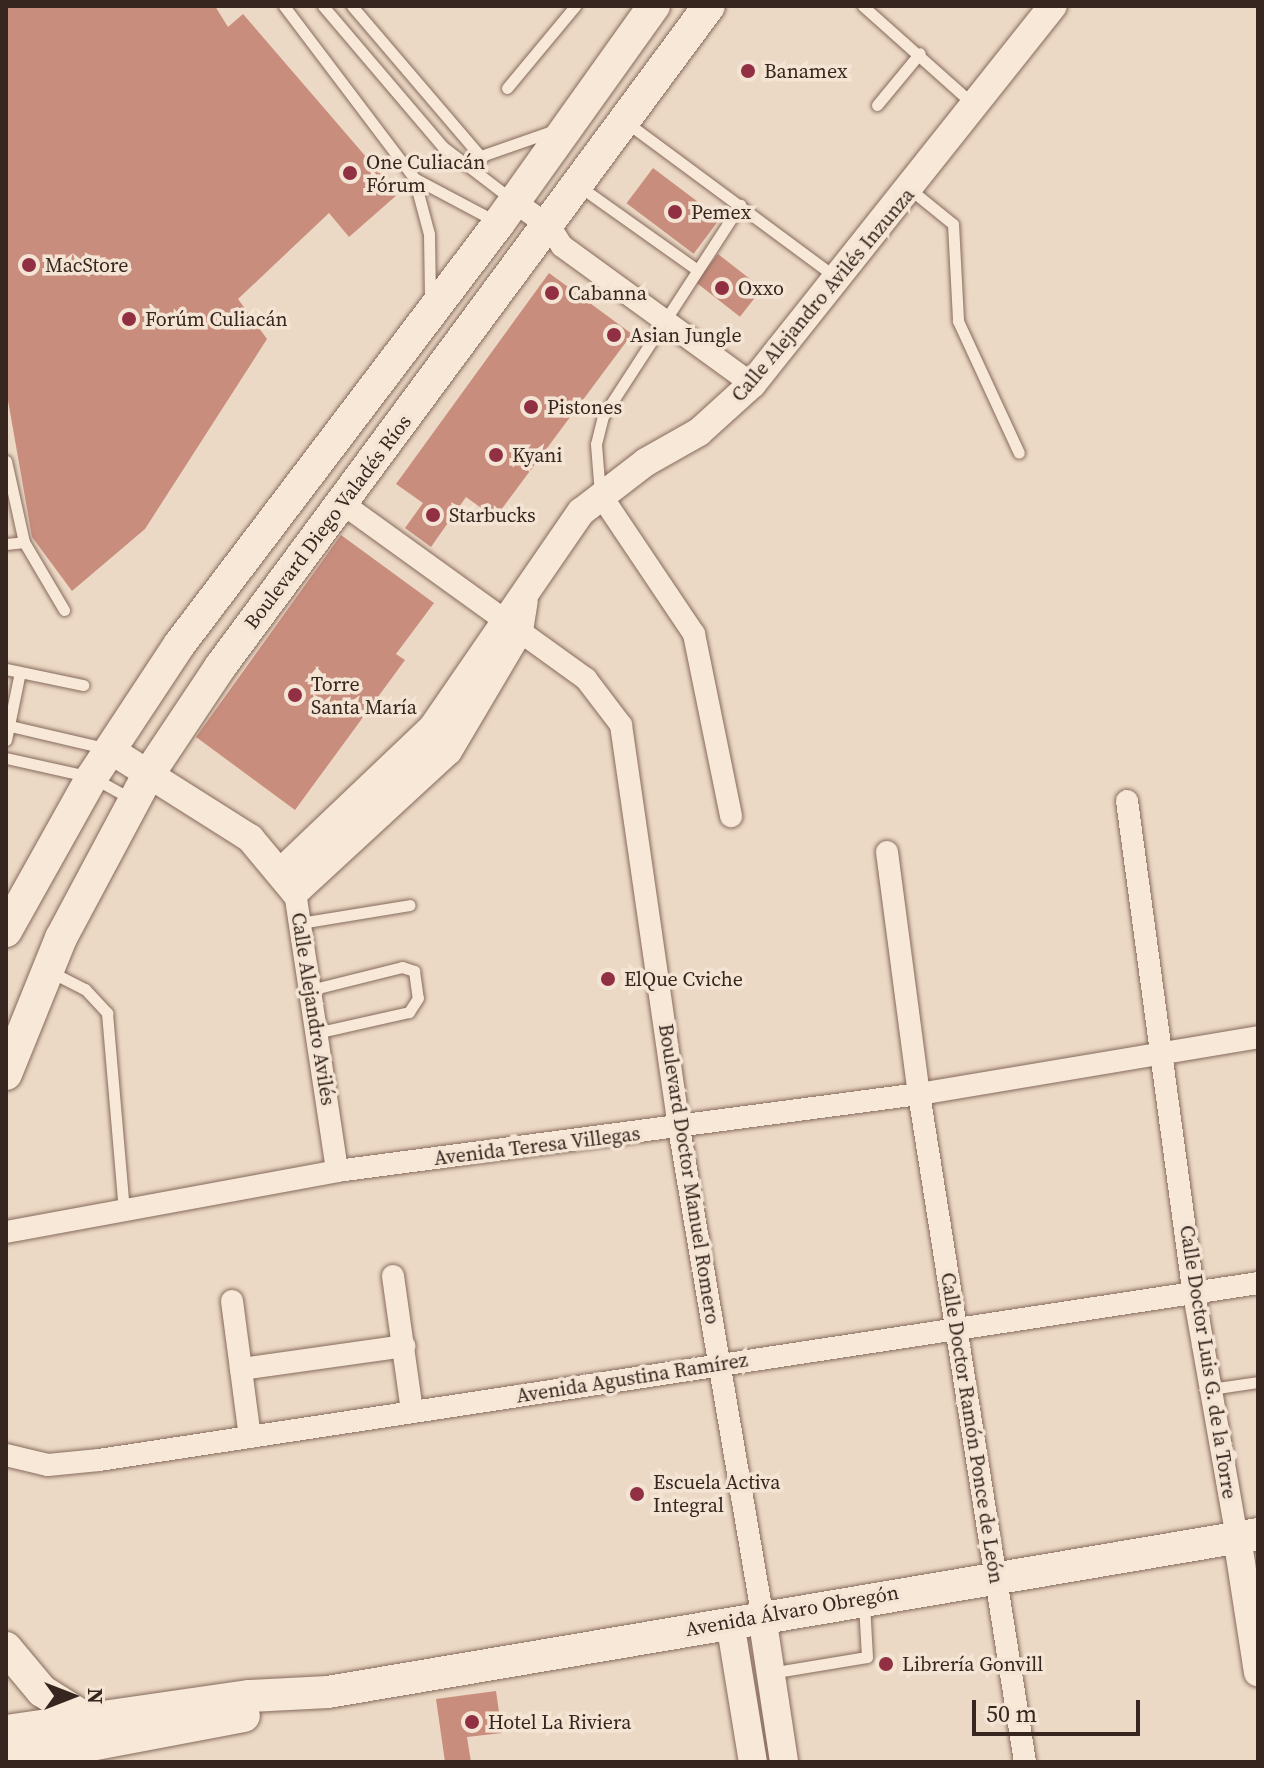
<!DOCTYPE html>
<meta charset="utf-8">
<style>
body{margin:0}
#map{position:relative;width:1264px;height:1768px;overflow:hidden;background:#ecd9c5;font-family:"Source Serif 4",serif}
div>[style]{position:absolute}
.building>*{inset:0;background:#c88d7d;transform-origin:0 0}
.roads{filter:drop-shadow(0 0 2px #866a5c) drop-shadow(0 0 2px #866a5c)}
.service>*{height:11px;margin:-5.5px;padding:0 5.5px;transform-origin:5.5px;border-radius:5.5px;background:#f7e8d8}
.minor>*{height:22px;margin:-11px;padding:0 11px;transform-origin:11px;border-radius:11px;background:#f7e8d8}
.tertiary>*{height:28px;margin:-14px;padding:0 14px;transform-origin:14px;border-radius:14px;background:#f7e8d8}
.secondary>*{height:32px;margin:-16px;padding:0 16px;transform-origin:16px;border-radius:16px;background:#f7e8d8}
.dots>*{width:22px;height:22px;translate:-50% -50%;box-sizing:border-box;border:4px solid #f4e4d4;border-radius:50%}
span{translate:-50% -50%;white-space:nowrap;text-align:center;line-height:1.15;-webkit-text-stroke:7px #f4e4d4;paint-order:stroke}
.poi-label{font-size:20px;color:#37261f}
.left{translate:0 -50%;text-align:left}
.street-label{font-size:20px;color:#37261f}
.frame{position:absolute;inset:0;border:8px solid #37261f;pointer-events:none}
.north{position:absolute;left:32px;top:1656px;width:80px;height:80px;-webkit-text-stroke:6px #f4e4d4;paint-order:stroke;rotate:90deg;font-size:22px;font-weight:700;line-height:32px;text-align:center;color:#37261f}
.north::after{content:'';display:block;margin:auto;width:28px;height:36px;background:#37261f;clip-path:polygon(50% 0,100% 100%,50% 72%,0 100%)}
.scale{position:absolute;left:972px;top:1700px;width:168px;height:36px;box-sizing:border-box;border:4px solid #37261f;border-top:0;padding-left:10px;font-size:24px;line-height:28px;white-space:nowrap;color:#37261f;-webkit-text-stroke:6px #f4e4d4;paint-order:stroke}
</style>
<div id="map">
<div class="building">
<div style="clip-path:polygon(6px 6px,215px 6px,228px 27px,243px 14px,398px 194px,349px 237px,329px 213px,238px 299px,267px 339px,145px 529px,72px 591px,32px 537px,6px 389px)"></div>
<div style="left:653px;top:168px;width:84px;height:44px;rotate:37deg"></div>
<div style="left:718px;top:254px;width:56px;height:36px;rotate:38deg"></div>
<div style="clip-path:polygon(549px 273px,632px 334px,495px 518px,466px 497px,431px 547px,405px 528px,423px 503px,396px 484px)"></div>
<div style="clip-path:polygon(341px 535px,434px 603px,396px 654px,405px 660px,295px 810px,196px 737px)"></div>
<div style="clip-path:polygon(496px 1691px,502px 1733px,467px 1737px,471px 1762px,445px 1762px,436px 1699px)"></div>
</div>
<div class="roads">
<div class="service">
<div style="left:284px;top:6px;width:216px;rotate:52.9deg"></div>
<div style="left:414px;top:178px;width:92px;rotate:28deg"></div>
<div style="left:323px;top:6px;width:184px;rotate:49.6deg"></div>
<div style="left:442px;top:146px;width:87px;rotate:37.5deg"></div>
<div style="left:352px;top:6px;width:200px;rotate:49.5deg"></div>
<div style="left:863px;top:6px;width:147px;rotate:41.7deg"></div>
<div style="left:507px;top:88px;width:107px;rotate:-50.3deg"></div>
<div style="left:877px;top:105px;width:67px;rotate:-50.4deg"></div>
<div style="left:626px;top:122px;width:262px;rotate:36.5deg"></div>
<div style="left:461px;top:163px;width:100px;rotate:-19.3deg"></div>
<div style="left:414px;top:178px;width:58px;rotate:75deg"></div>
<div style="left:429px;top:234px;width:65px;rotate:89.1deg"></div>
<div style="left:579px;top:186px;width:143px;rotate:35.4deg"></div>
<div style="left:911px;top:190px;width:54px;rotate:39deg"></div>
<div style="left:953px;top:224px;width:97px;rotate:87deg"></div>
<div style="left:958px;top:321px;width:145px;rotate:65.2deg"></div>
<div style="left:6px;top:461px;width:83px;rotate:77.5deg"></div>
<div style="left:24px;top:542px;width:79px;rotate:59.5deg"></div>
<div style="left:600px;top:494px;width:50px;rotate:-94.6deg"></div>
<div style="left:596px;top:444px;width:29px;rotate:-76deg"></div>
<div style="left:603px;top:416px;width:252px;rotate:-57deg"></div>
<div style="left:6px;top:544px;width:18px;rotate:-6deg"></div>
<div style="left:6px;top:669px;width:79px;rotate:11.7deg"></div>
<div style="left:6px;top:725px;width:105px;rotate:13.2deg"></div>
<div style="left:6px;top:740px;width:69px;rotate:-78.4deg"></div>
<div style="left:6px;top:758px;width:88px;rotate:12.5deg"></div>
<div style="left:92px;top:777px;width:47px;rotate:29.3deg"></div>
<div style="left:300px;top:923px;width:111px;rotate:-9.3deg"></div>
<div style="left:51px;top:972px;width:38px;rotate:27deg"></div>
<div style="left:85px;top:989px;width:33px;rotate:47deg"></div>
<div style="left:107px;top:1013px;width:199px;rotate:85.1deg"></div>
<div style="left:310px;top:990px;width:95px;rotate:-14deg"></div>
<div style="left:402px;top:967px;width:13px;rotate:18deg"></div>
<div style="left:414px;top:971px;width:27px;rotate:82deg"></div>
<div style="left:418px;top:998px;width:17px;rotate:123deg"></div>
<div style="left:409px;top:1012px;width:95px;rotate:167.3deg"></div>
<div style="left:1211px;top:1389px;width:48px;rotate:-8.5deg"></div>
<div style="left:770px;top:1673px;width:98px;rotate:-9.4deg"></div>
<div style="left:867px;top:1657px;width:54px;rotate:-93.2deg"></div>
</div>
<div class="minor">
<div style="left:515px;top:202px;width:43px;rotate:35.5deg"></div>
<div style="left:550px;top:227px;width:22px;rotate:58deg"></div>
<div style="left:562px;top:246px;width:235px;rotate:36deg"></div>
<div style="left:600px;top:494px;width:169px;rotate:56.1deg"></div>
<div style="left:694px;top:634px;width:186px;rotate:78.5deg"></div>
<div style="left:342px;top:503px;width:301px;rotate:35.8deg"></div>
<div style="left:586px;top:679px;width:58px;rotate:52.7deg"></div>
<div style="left:621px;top:725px;width:407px;rotate:81.8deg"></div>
<div style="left:679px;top:1128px;width:495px;rotate:80.3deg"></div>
<div style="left:1127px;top:801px;width:498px;rotate:82.3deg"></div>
<div style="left:1194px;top:1294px;width:247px;rotate:80deg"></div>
<div style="left:887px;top:852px;width:244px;rotate:82.5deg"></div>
<div style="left:919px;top:1094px;width:676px;rotate:80.98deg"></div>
<div style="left:295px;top:892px;width:282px;rotate:81.4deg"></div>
<div style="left:6px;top:1232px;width:337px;rotate:-10.4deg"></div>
<div style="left:337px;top:1171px;width:587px;rotate:-7.54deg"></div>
<div style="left:919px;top:1094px;width:344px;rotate:-9.5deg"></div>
<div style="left:393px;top:1276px;width:137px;rotate:82deg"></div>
<div style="left:232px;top:1301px;width:137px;rotate:82.5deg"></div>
<div style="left:241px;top:1369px;width:165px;rotate:-8deg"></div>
<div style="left:6px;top:1455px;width:43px;rotate:13.4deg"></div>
<div style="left:48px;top:1465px;width:51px;rotate:-5.6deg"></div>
<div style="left:99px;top:1460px;width:1172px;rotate:-8.68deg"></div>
</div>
<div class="tertiary">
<div style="left:109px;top:749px;width:167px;rotate:32.3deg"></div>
<div style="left:250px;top:838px;width:70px;rotate:50.2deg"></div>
<div style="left:295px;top:892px;width:208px;rotate:-42.7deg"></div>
<div style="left:448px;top:751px;width:139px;rotate:-59.4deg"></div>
<div style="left:519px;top:631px;width:30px;rotate:-81deg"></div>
<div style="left:282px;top:871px;width:209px;rotate:-43.6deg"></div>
<div style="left:433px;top:727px;width:261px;rotate:-55.5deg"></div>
<div style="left:581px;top:512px;width:82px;rotate:-37.6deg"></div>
<div style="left:646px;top:462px;width:61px;rotate:-29.5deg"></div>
<div style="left:699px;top:432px;width:72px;rotate:-42.2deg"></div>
<div style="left:752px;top:384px;width:483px;rotate:-51.5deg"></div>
<div style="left:1237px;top:1537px;width:137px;rotate:81.2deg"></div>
<div style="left:762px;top:1616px;width:148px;rotate:81.4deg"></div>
<div style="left:730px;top:1622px;width:142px;rotate:80.7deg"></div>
</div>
<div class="secondary">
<div style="left:6px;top:931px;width:176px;rotate:-60.8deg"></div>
<div style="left:92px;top:777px;width:158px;rotate:-56.6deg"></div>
<div style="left:179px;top:645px;width:530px;rotate:-52.83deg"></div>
<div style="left:499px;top:223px;width:267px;rotate:-54.5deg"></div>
<div style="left:6px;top:1074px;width:147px;rotate:-68deg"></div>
<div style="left:61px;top:938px;width:185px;rotate:-61.9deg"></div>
<div style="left:148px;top:775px;width:130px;rotate:-56.3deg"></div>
<div style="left:220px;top:667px;width:822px;rotate:-53.51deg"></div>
<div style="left:6px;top:1648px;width:56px;rotate:50.1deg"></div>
<div style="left:42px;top:1691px;width:54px;rotate:32.2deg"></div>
<div style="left:6px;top:1731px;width:246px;rotate:-8.2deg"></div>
<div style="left:250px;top:1696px;width:78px;rotate:-2.9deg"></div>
<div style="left:328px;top:1692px;width:943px;rotate:-9.64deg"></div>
<div style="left:6px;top:1761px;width:242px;rotate:-10.7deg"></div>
</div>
</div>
<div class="dots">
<div style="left:748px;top:71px;background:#912f43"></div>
<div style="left:350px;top:173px;background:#912f43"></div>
<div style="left:675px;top:212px;background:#912f43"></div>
<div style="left:29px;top:265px;background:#912f43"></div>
<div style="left:722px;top:288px;background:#912f43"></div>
<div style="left:552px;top:293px;background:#912f43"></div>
<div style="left:129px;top:319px;background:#912f43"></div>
<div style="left:614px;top:335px;background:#912f43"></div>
<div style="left:531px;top:407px;background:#912f43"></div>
<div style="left:496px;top:455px;background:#912f43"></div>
<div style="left:433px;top:515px;background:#912f43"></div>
<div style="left:295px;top:695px;background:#912f43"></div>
<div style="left:608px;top:979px;background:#912f43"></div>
<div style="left:637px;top:1494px;background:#912f43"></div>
<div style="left:886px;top:1664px;background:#912f43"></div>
<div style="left:472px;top:1722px;background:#912f43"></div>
</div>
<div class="poi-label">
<span class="left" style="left:764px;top:71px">Banamex</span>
<span class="left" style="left:366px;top:174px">One Culiacán<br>Fórum</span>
<span class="left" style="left:691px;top:212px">Pemex</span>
<span class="left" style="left:45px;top:265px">MacStore</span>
<span class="left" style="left:738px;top:288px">Oxxo</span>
<span class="left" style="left:568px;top:293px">Cabanna</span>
<span class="left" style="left:145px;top:319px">Forúm Culiacán</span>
<span class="left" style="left:630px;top:335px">Asian Jungle</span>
<span class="left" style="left:547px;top:407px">Pistones</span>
<span class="left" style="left:512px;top:455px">Kyani</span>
<span class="left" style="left:449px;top:515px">Starbucks</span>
<span class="left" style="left:311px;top:696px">Torre<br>Santa María</span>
<span class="left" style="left:624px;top:979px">ElQue Cviche</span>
<span class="left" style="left:653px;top:1494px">Escuela Activa<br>Integral</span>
<span class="left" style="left:902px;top:1664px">Librería Gonvill</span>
<span class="left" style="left:488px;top:1722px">Hotel La Riviera</span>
</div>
<div class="street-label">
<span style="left:823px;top:295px;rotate:-50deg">Calle Alejandro Avilés Inzunza</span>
<span style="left:328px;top:522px;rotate:-53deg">Boulevard Diego Valadés Ríos</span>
<span style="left:313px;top:1009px;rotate:81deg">Calle Alejandro Avilés</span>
<span style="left:537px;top:1146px;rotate:-7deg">Avenida Teresa Villegas</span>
<span style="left:689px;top:1174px;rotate:81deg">Boulevard Doctor Manuel Romero</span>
<span style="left:1208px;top:1362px;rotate:81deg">Calle Doctor Luis G. de la Torre</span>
<span style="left:632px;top:1378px;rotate:-9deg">Avenida Agustina Ramírez</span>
<span style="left:972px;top:1428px;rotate:81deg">Calle Doctor Ramón Ponce de León</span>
<span style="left:792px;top:1611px;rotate:-10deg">Avenida Álvaro Obregón</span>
</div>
<div class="frame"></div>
<div class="north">N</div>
<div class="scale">50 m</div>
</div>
